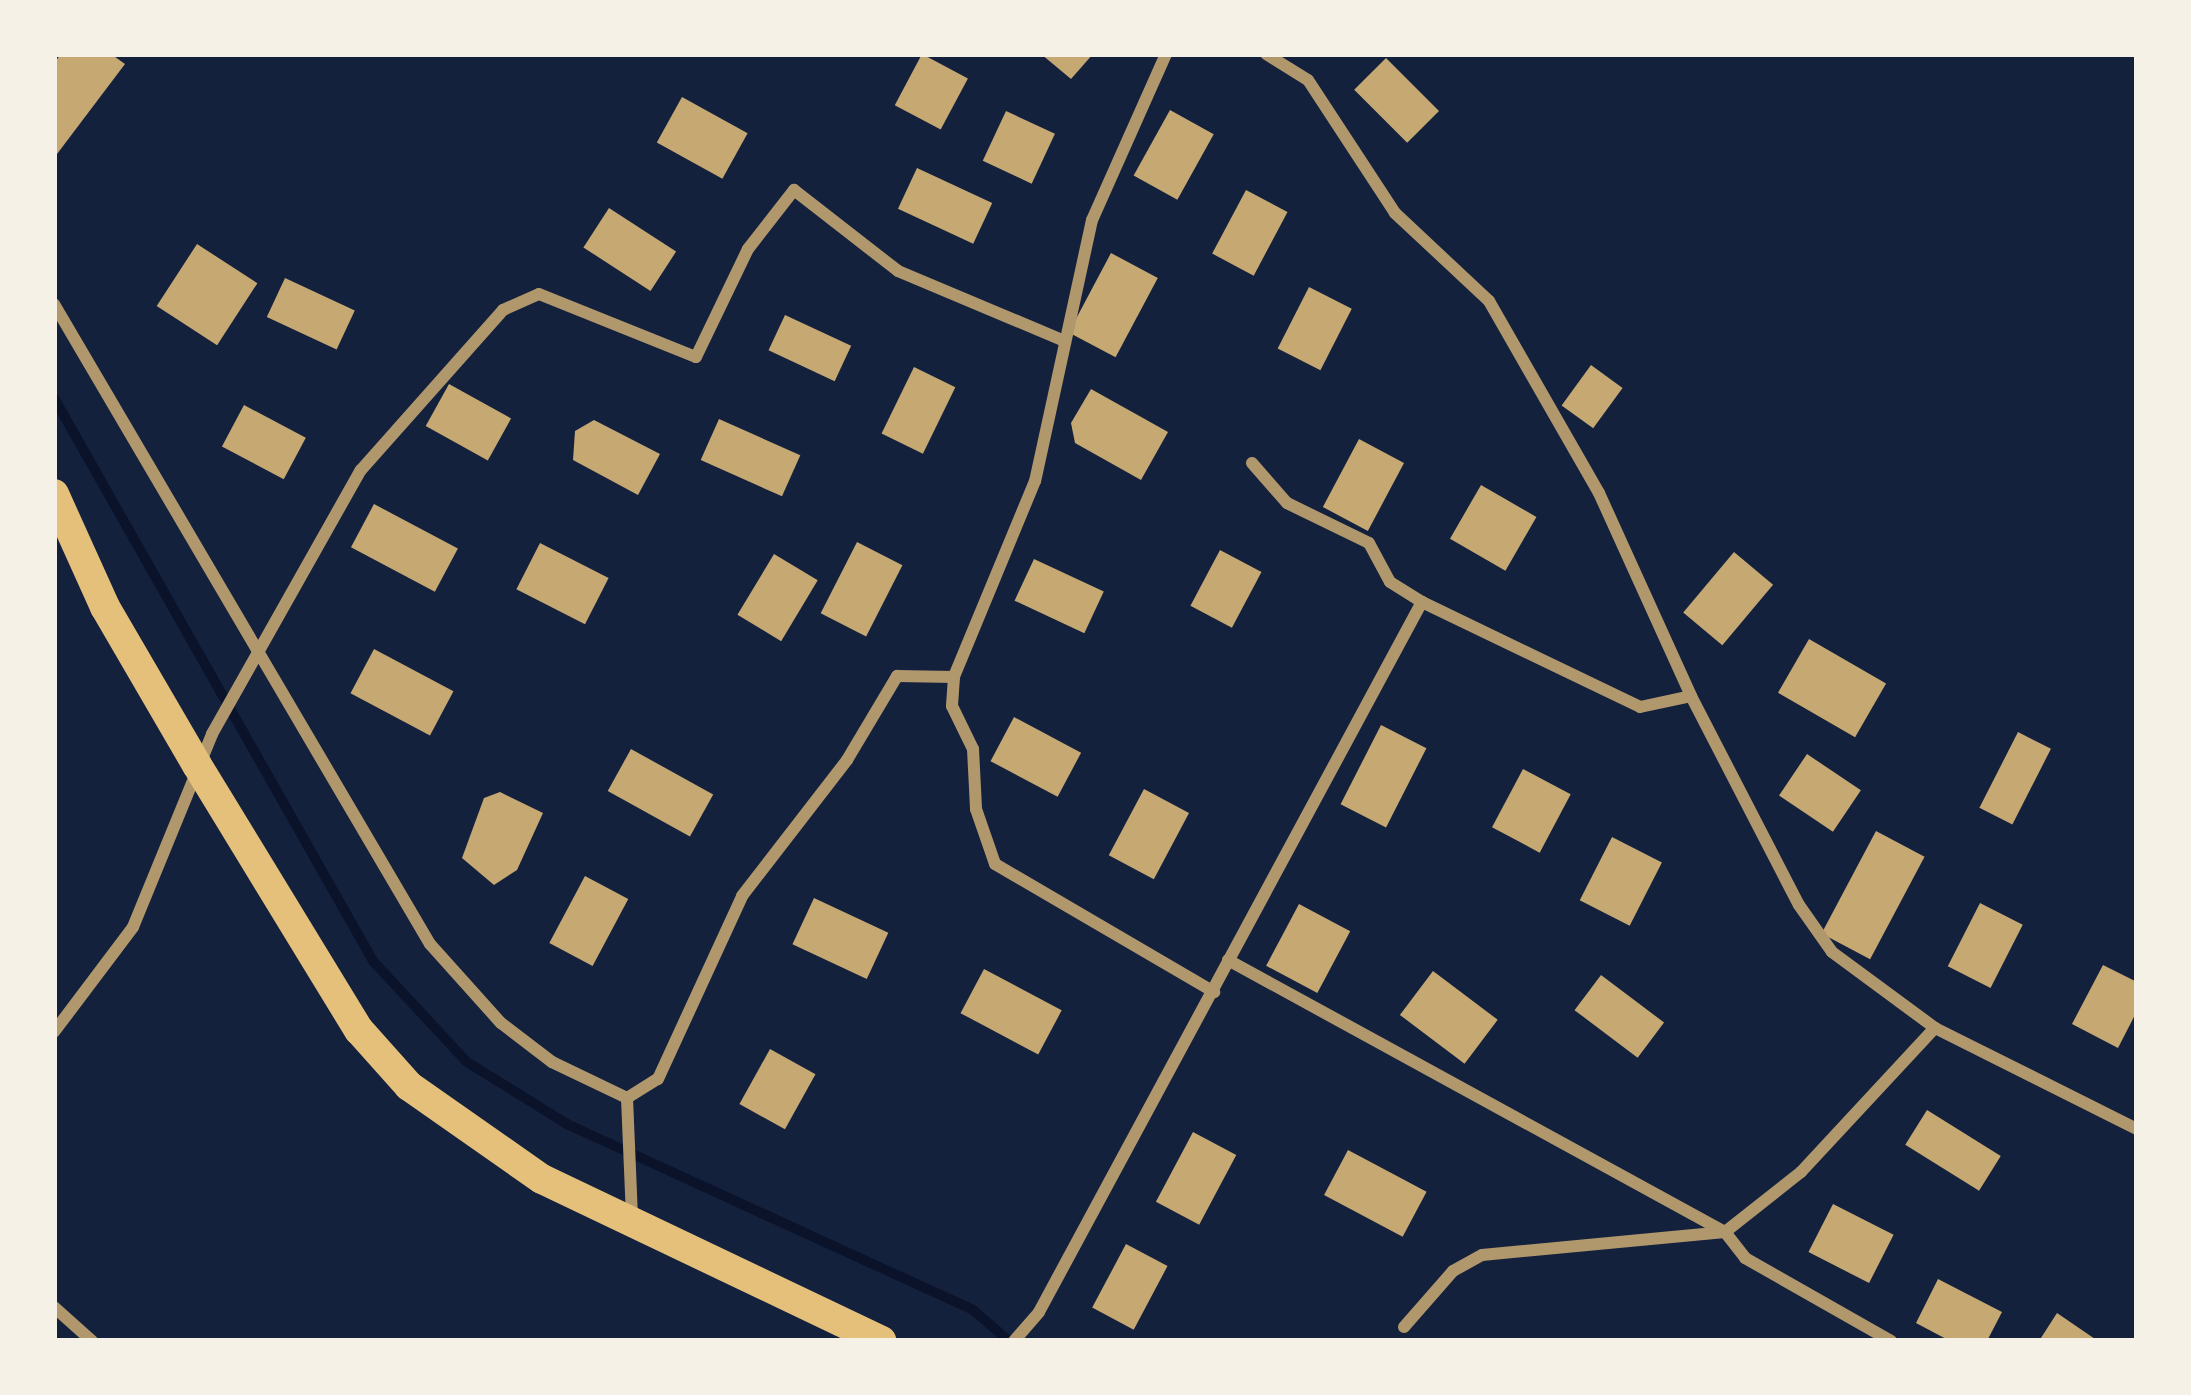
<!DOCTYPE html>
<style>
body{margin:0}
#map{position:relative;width:2191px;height:1395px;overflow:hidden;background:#14213d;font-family:"Public Sans",sans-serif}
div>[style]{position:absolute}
.stream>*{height:10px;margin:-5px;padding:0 5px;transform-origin:5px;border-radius:5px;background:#0b132b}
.building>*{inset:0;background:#c6a872;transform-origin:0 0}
.minor>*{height:12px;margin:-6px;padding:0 6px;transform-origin:6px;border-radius:6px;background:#b1986c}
.primary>*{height:30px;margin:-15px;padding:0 15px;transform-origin:15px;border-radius:15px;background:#e5c07b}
span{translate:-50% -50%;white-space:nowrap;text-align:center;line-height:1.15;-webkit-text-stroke:12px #f6f1e7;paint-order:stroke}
.frame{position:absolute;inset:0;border:57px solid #f6f1e7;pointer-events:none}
</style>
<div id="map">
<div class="stream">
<div style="left:54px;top:398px;width:647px;rotate:60.46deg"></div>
<div style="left:373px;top:961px;width:138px;rotate:47.1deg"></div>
<div style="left:467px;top:1062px;width:118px;rotate:31.8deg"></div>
<div style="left:567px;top:1124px;width:447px;rotate:24.6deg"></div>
<div style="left:973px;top:1310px;width:48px;rotate:40.7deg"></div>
</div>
<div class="building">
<div style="clip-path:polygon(61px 54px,111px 54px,125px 64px,54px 158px,54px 63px)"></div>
<div style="left:922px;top:54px;width:52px;height:58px;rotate:28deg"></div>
<div style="clip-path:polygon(1041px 54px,1093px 54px,1071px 79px)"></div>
<div style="left:1386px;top:58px;width:75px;height:45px;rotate:45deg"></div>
<div style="left:682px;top:97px;width:75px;height:52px;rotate:29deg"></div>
<div style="left:1170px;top:110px;width:50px;height:75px;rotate:29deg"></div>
<div style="left:1006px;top:111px;width:54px;height:55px;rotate:25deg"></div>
<div style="left:917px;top:168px;width:83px;height:45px;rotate:25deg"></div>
<div style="left:1246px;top:190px;width:47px;height:72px;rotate:28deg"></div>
<div style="left:609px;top:208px;width:80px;height:47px;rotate:33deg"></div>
<div style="left:197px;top:244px;width:72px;height:74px;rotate:33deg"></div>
<div style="left:1111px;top:253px;width:53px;height:90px;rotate:28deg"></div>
<div style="left:285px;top:278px;width:77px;height:43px;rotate:25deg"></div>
<div style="left:1309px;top:287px;width:48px;height:69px;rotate:27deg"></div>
<div style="left:785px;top:315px;width:73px;height:39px;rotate:25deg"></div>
<div style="left:1591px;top:365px;width:39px;height:50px;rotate:36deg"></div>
<div style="left:914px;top:367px;width:46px;height:74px;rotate:26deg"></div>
<div style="left:449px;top:384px;width:71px;height:48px;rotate:29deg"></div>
<div style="clip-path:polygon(1091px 389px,1168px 432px,1141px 480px,1075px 443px,1071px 423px)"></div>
<div style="left:244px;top:405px;width:70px;height:47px;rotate:28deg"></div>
<div style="left:719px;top:419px;width:89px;height:45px;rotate:24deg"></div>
<div style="clip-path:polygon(594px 420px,660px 454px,638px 495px,573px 460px,575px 431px)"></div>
<div style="left:1359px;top:439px;width:51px;height:77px;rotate:28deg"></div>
<div style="left:1481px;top:485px;width:64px;height:62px;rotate:30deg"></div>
<div style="left:374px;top:504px;width:95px;height:49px;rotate:28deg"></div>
<div style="left:857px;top:542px;width:51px;height:80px;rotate:27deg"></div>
<div style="left:540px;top:543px;width:77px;height:52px;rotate:27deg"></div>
<div style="left:1220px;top:550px;width:47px;height:63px;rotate:28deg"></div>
<div style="left:1734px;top:552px;width:51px;height:79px;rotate:40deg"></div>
<div style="left:774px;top:554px;width:51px;height:71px;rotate:31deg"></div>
<div style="left:1034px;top:559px;width:77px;height:46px;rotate:25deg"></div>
<div style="left:1809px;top:639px;width:89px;height:62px;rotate:30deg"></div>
<div style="left:374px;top:649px;width:90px;height:50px;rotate:28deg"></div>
<div style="left:1014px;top:717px;width:76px;height:50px;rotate:28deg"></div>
<div style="left:1381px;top:725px;width:51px;height:89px;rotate:27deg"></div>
<div style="left:2018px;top:732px;width:37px;height:85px;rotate:27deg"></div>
<div style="left:631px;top:749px;width:94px;height:48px;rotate:29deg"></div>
<div style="left:1807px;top:754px;width:65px;height:50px;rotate:34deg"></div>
<div style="left:1523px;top:769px;width:54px;height:66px;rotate:28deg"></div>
<div style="left:1144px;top:789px;width:51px;height:75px;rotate:28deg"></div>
<div style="clip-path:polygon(500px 792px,543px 813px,517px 870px,494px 885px,462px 858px,484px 798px)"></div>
<div style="left:1876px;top:831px;width:55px;height:116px;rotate:28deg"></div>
<div style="left:1612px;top:837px;width:56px;height:71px;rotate:27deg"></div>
<div style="left:585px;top:876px;width:49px;height:76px;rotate:28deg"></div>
<div style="left:814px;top:898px;width:82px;height:51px;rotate:25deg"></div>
<div style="left:1980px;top:903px;width:48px;height:71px;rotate:27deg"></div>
<div style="left:1299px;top:904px;width:58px;height:70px;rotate:28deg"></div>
<div style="clip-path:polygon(2103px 965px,2137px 982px,2137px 1011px,2118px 1048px,2072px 1024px)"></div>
<div style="left:984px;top:969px;width:88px;height:50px;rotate:28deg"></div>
<div style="left:1433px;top:971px;width:81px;height:55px;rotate:37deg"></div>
<div style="left:1601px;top:975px;width:79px;height:44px;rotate:37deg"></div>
<div style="left:770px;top:1049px;width:52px;height:63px;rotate:29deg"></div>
<div style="left:1927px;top:1110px;width:87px;height:41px;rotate:32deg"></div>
<div style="left:1193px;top:1132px;width:49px;height:79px;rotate:28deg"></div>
<div style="left:1348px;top:1150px;width:89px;height:51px;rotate:28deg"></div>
<div style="left:1833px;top:1204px;width:68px;height:54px;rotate:27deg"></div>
<div style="left:1126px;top:1244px;width:47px;height:72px;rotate:28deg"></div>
<div style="clip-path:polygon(1938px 1279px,2002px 1312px,1987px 1341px,1950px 1341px,1916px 1323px)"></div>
<div style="clip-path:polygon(2057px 1313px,2098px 1341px,2039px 1341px)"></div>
</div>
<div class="minor">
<div style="left:1166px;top:54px;width:182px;rotate:114deg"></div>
<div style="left:1092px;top:220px;width:267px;rotate:102.3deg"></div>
<div style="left:1035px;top:481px;width:212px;rotate:112.5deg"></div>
<div style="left:954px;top:677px;width:29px;rotate:94deg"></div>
<div style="left:952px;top:706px;width:48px;rotate:64deg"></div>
<div style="left:973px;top:749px;width:60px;rotate:87.1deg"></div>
<div style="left:976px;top:809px;width:58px;rotate:70.9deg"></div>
<div style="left:995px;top:864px;width:254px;rotate:30.3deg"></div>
<div style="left:1266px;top:54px;width:49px;rotate:31.8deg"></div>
<div style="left:1308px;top:80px;width:159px;rotate:56.8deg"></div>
<div style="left:1395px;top:213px;width:129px;rotate:43.1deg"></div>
<div style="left:1489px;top:301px;width:221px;rotate:60.2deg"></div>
<div style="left:1599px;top:493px;width:223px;rotate:65.6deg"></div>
<div style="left:1691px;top:696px;width:235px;rotate:62.7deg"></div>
<div style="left:1799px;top:905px;width:57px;rotate:54.9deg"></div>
<div style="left:1832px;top:952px;width:128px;rotate:36.4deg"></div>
<div style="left:1935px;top:1028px;width:226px;rotate:26.6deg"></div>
<div style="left:54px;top:304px;width:742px;rotate:59.57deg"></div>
<div style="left:430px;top:944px;width:106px;rotate:48.1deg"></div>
<div style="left:501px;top:1023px;width:64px;rotate:37.4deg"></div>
<div style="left:552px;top:1062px;width:83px;rotate:25.6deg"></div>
<div style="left:1252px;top:463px;width:53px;rotate:48.8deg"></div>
<div style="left:1287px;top:503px;width:91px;rotate:26deg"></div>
<div style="left:1369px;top:543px;width:44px;rotate:61.7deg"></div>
<div style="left:1390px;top:582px;width:38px;rotate:32deg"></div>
<div style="left:1228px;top:960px;width:567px;rotate:28.69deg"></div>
<div style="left:1725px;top:1232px;width:97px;rotate:-38.3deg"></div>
<div style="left:1801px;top:1172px;width:197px;rotate:-47.1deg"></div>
<div style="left:54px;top:1032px;width:131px;rotate:-53deg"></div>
<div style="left:133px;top:927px;width:209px;rotate:-67.7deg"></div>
<div style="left:212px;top:734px;width:303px;rotate:-60.6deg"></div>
<div style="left:361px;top:470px;width:214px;rotate:-48.4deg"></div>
<div style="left:503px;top:310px;width:39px;rotate:-24deg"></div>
<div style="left:539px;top:294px;width:169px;rotate:21.9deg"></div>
<div style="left:696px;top:357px;width:120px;rotate:-64.3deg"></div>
<div style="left:748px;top:249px;width:75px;rotate:-52.1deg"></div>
<div style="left:794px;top:190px;width:132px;rotate:37.9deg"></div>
<div style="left:898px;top:271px;width:178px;rotate:22.8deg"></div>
<div style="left:627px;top:1098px;width:36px;rotate:-32deg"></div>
<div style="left:658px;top:1079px;width:201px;rotate:-65.3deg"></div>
<div style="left:742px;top:896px;width:172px;rotate:-52.3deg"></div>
<div style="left:847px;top:760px;width:98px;rotate:-59.2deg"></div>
<div style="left:897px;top:676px;width:57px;rotate:1deg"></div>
<div style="left:627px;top:1098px;width:119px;rotate:87.6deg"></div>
<div style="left:54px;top:1307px;width:51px;rotate:41.8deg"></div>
<div style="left:1404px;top:1327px;width:74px;rotate:-48.8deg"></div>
<div style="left:1453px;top:1271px;width:33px;rotate:-29deg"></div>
<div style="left:1482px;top:1255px;width:244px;rotate:-5.4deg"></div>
<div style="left:1725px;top:1232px;width:33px;rotate:52deg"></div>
<div style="left:1745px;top:1258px;width:168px;rotate:29.6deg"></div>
<div style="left:1014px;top:1341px;width:38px;rotate:-49deg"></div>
<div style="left:1039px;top:1312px;width:807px;rotate:-61.66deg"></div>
<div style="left:1422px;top:602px;width:242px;rotate:25.7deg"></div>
<div style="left:1640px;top:707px;width:52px;rotate:-12.2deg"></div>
</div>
<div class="primary">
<div style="left:54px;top:494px;width:124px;rotate:65.7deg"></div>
<div style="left:105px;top:607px;width:183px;rotate:59.8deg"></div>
<div style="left:197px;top:765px;width:311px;rotate:58.6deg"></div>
<div style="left:359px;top:1030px;width:75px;rotate:48.2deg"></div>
<div style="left:409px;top:1086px;width:162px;rotate:35deg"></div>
<div style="left:542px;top:1179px;width:376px;rotate:25.5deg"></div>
</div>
<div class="frame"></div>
</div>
